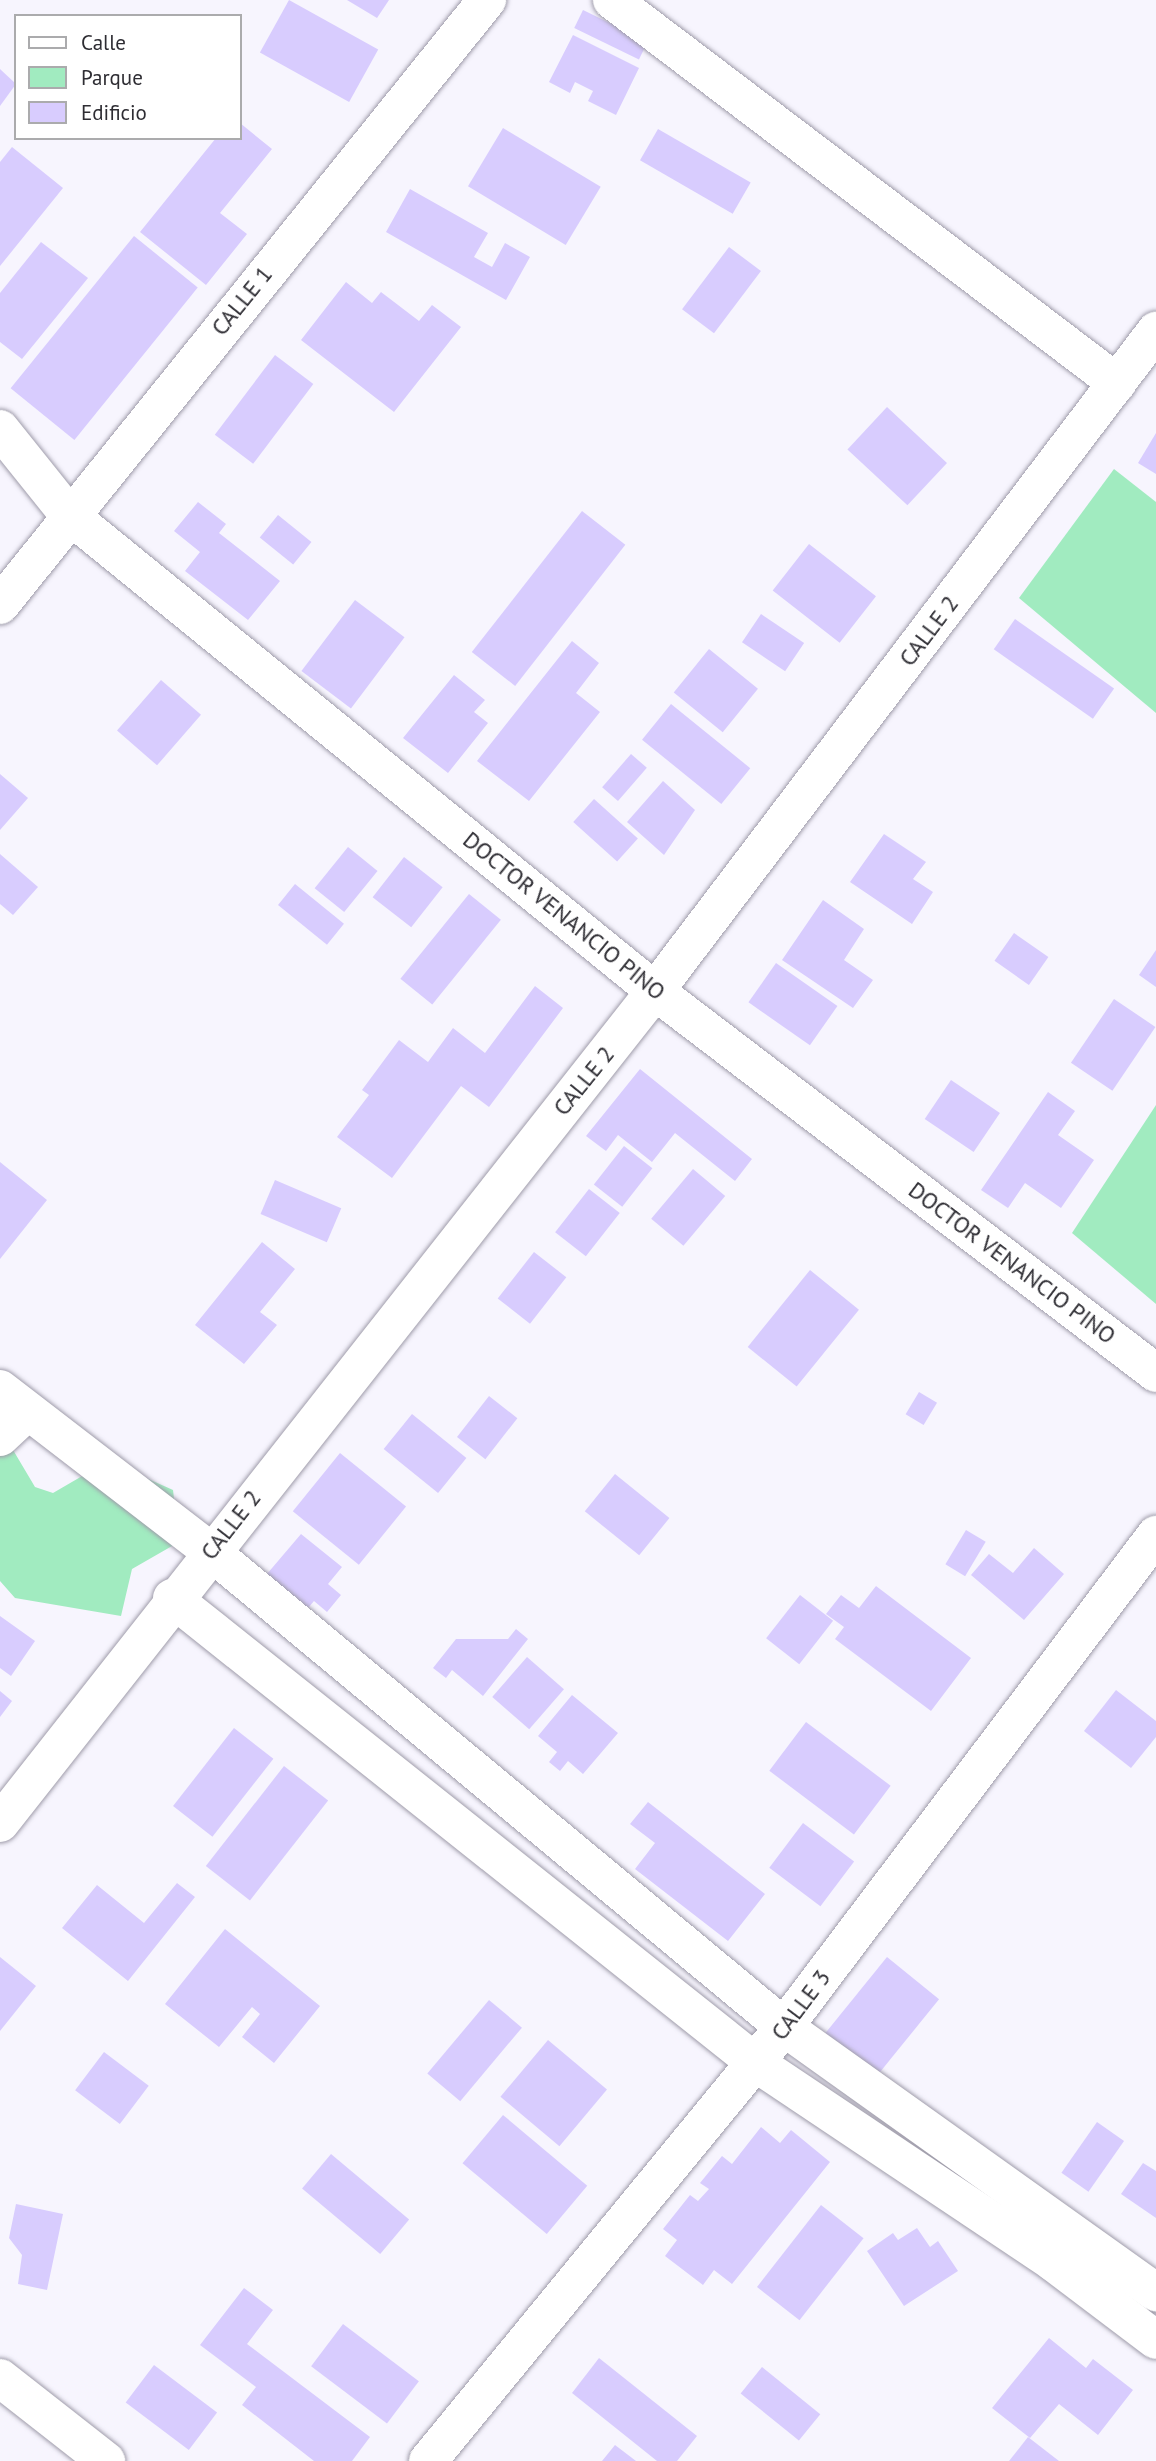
<!DOCTYPE html>
<style>
body{margin:0}
#map{position:relative;width:1156px;height:2461px;overflow:hidden;background:#f7f5fe;font-family:"PT Sans",sans-serif}
div>[style]{position:absolute}
.green>*{inset:0;background:#a1ebc0}
.building>*{inset:0;background:#d8ccfe;transform-origin:0 0}
.roads{filter:drop-shadow(0 0 2px #9f9caa) drop-shadow(0 0 2px #9f9caa)}
.minor>*{height:38px;margin:-19px;padding:0 19px;transform-origin:19px;border-radius:19px;background:#fff}
span{translate:-50% -50%;white-space:nowrap;text-align:center;line-height:1.15;-webkit-text-stroke:5px #fff;paint-order:stroke}
.street-label{font-size:23px;color:#2e2d33}
.legend{position:absolute;left:14px;top:14px;width:228px;height:126px;box-sizing:border-box;background:#fff;border:2px solid #ababad;margin:0;padding:9px 12px;list-style:none;font-size:21px;color:#2e2d33}
.legend li{display:flex;align-items:center;gap:14px;height:35px}
.legend b{width:35px;border:2px solid #ababad}
</style>
<div id="map">
<div class="green">
<div style="clip-path:polygon(1114px 469px,1156px 502px,1156px 713px,1019px 598px)"></div>
<div style="clip-path:polygon(1156px 1105px,1156px 1304px,1072px 1233px)"></div>
<div style="clip-path:polygon(0 1428px,35px 1487px,53px 1493px,108px 1461px,173px 1490px,179px 1542px,132px 1569px,121px 1616px,15px 1598px,0 1581px)"></div>
</div>
<div class="building">
<div style="left:289px;top:0;width:102px;height:60px;rotate:29deg"></div>
<div style="clip-path:polygon(347px 0,389px 0,377px 18px)"></div>
<div style="left:583px;top:10px;width:72px;height:20px;rotate:26deg"></div>
<div style="clip-path:polygon(573px 35px,639px 68px,616px 115px,588px 101px,593px 91px,575px 82px,570px 93px,549px 82px)"></div>
<div style="clip-path:polygon(0 69px,16px 84px,0 106px)"></div>
<div style="clip-path:polygon(240px 123px,272px 149px,220px 213px,247px 234px,206px 285px,140px 232px,216px 138px,240px 138px)"></div>
<div style="left:503px;top:128px;width:114px;height:68px;rotate:31deg"></div>
<div style="left:658px;top:129px;width:107px;height:36px;rotate:30deg"></div>
<div style="clip-path:polygon(12px 147px,63px 188px,0 266px,0 162px)"></div>
<div style="clip-path:polygon(410px 189px,488px 233px,474px 257px,492px 267px,505px 243px,530px 257px,506px 300px,386px 232px)"></div>
<div style="left:134px;top:236px;width:82px;height:196px;rotate:39deg"></div>
<div style="clip-path:polygon(41px 242px,88px 278px,22px 359px,0 342px,0 293px)"></div>
<div style="left:729px;top:247px;width:40px;height:78px;rotate:37deg"></div>
<div style="clip-path:polygon(346px 282px,372px 303px,381px 292px,419px 321px,432px 305px,461px 327px,394px 412px,301px 340px)"></div>
<div style="left:275px;top:355px;width:48px;height:100px;rotate:37deg"></div>
<div style="left:887px;top:407px;width:82px;height:58px;rotate:43deg"></div>
<div style="clip-path:polygon(1156px 433px,1156px 474px,1138px 463px)"></div>
<div style="clip-path:polygon(198px 502px,226px 524px,219px 533px,280px 581px,248px 620px,185px 571px,200px 552px,174px 531px)"></div>
<div style="left:582px;top:511px;width:55px;height:179px;rotate:38deg"></div>
<div style="left:278px;top:515px;width:43px;height:29px;rotate:39deg"></div>
<div style="left:809px;top:544px;width:85px;height:59px;rotate:38deg"></div>
<div style="left:355px;top:600px;width:62px;height:89px;rotate:37deg"></div>
<div style="left:761px;top:614px;width:52px;height:34px;rotate:34deg"></div>
<div style="left:1015px;top:619px;width:121px;height:37px;rotate:35deg"></div>
<div style="clip-path:polygon(572px 641px,599px 663px,576px 693px,600px 712px,529px 801px,477px 761px)"></div>
<div style="left:709px;top:649px;width:63px;height:56px;rotate:39deg"></div>
<div style="clip-path:polygon(454px 675px,485px 700px,474px 712px,488px 723px,448px 773px,403px 738px)"></div>
<div style="left:161px;top:680px;width:53px;height:67px;rotate:41deg"></div>
<div style="left:671px;top:704px;width:102px;height:46px;rotate:39deg"></div>
<div style="left:631px;top:754px;width:21px;height:44px;rotate:41deg"></div>
<div style="clip-path:polygon(0 774px,28px 798px,0 830px)"></div>
<div style="clip-path:polygon(663px 781px,695px 810px,664px 855px,627px 822px)"></div>
<div style="left:594px;top:799px;width:59px;height:31px;rotate:42deg"></div>
<div style="clip-path:polygon(884px 834px,926px 862px,913px 879px,933px 892px,912px 924px,850px 882px)"></div>
<div style="left:348px;top:847px;width:38px;height:53px;rotate:39deg"></div>
<div style="clip-path:polygon(0 854px,38px 887px,13px 915px,0 904px)"></div>
<div style="left:404px;top:857px;width:49px;height:51px;rotate:38deg"></div>
<div style="left:295px;top:884px;width:63px;height:27px;rotate:39deg"></div>
<div style="left:469px;top:894px;width:41px;height:109px;rotate:39deg"></div>
<div style="clip-path:polygon(823px 900px,864px 929px,844px 960px,873px 980px,853px 1008px,782px 960px)"></div>
<div style="left:1014px;top:933px;width:42px;height:34px;rotate:35deg"></div>
<div style="clip-path:polygon(1156px 950px,1156px 987px,1139px 975px)"></div>
<div style="left:776px;top:963px;width:75px;height:48px;rotate:35deg"></div>
<div style="clip-path:polygon(535px 986px,563px 1008px,489px 1107px,461px 1086px,392px 1178px,337px 1137px,369px 1095px,362px 1090px,399px 1040px,428px 1062px,453px 1028px,485px 1053px)"></div>
<div style="left:1114px;top:999px;width:50px;height:77px;rotate:34deg"></div>
<div style="clip-path:polygon(640px 1069px,752px 1159px,735px 1181px,675px 1133px,652px 1162px,618px 1135px,606px 1151px,586px 1136px)"></div>
<div style="left:951px;top:1080px;width:59px;height:47px;rotate:34deg"></div>
<div style="clip-path:polygon(1048px 1092px,1075px 1111px,1058px 1135px,1094px 1160px,1061px 1208px,1025px 1183px,1008px 1208px,981px 1190px)"></div>
<div style="left:624px;top:1146px;width:36px;height:49px;rotate:38deg"></div>
<div style="clip-path:polygon(0 1162px,47px 1200px,0 1259px)"></div>
<div style="left:693px;top:1169px;width:42px;height:65px;rotate:40deg"></div>
<div style="left:275px;top:1180px;width:72px;height:37px;rotate:23deg"></div>
<div style="left:589px;top:1189px;width:39px;height:55px;rotate:38deg"></div>
<div style="clip-path:polygon(262px 1242px,295px 1269px,260px 1312px,277px 1325px,244px 1364px,195px 1325px)"></div>
<div style="left:534px;top:1252px;width:41px;height:59px;rotate:38deg"></div>
<div style="left:810px;top:1270px;width:63px;height:99px;rotate:39deg"></div>
<div style="left:919px;top:1392px;width:21px;height:26px;rotate:31deg"></div>
<div style="left:489px;top:1396px;width:36px;height:52px;rotate:38deg"></div>
<div style="left:412px;top:1414px;width:70px;height:45px;rotate:39deg"></div>
<div style="left:340px;top:1453px;width:85px;height:75px;rotate:39deg"></div>
<div style="left:615px;top:1474px;width:70px;height:48px;rotate:39deg"></div>
<div style="left:966px;top:1530px;width:23px;height:40px;rotate:31deg"></div>
<div style="clip-path:polygon(301px 1534px,342px 1567px,328px 1584px,341px 1595px,327px 1612px,314px 1601px,302px 1615px,261px 1581px)"></div>
<div style="clip-path:polygon(1034px 1548px,1064px 1574px,1024px 1620px,971px 1575px,989px 1554px,1013px 1573px)"></div>
<div style="clip-path:polygon(876px 1586px,971px 1658px,931px 1711px,835px 1639px,844px 1627px,826px 1614px,841px 1595px,859px 1608px)"></div>
<div style="left:800px;top:1595px;width:42px;height:55px;rotate:38deg"></div>
<div style="clip-path:polygon(0 1616px,35px 1641px,11px 1676px,0 1668px)"></div>
<div style="clip-path:polygon(516px 1629px,528px 1639px,483px 1696px,452px 1670px,446px 1678px,433px 1668px,456px 1639px,508px 1639px)"></div>
<div style="left:527px;top:1657px;width:49px;height:53px;rotate:41deg"></div>
<div style="clip-path:polygon(1116px 1690px,1156px 1721px,1156px 1737px,1131px 1768px,1084px 1731px)"></div>
<div style="clip-path:polygon(0 1691px,12px 1701px,0 1717px)"></div>
<div style="clip-path:polygon(572px 1695px,618px 1733px,583px 1774px,568px 1761px,560px 1771px,549px 1762px,557px 1752px,538px 1736px)"></div>
<div style="left:806px;top:1722px;width:106px;height:61px;rotate:37deg"></div>
<div style="left:234px;top:1728px;width:50px;height:99px;rotate:38deg"></div>
<div style="left:284px;top:1766px;width:56px;height:127px;rotate:38deg"></div>
<div style="clip-path:polygon(648px 1802px,765px 1894px,728px 1941px,635px 1869px,655px 1843px,630px 1824px)"></div>
<div style="left:803px;top:1823px;width:64px;height:56px;rotate:37deg"></div>
<div style="clip-path:polygon(177px 1883px,195px 1897px,128px 1981px,62px 1928px,97px 1885px,144px 1923px)"></div>
<div style="clip-path:polygon(225px 1929px,320px 2006px,274px 2063px,242px 2037px,260px 2014px,252px 2007px,219px 2047px,165px 2004px)"></div>
<div style="clip-path:polygon(0 1957px,36px 1986px,0 2031px)"></div>
<div style="left:887px;top:1957px;width:67px;height:106px;rotate:39deg"></div>
<div style="left:489px;top:2000px;width:43px;height:96px;rotate:40deg"></div>
<div style="left:548px;top:2040px;width:77px;height:74px;rotate:40deg"></div>
<div style="left:104px;top:2052px;width:56px;height:48px;rotate:37deg"></div>
<div style="left:503px;top:2115px;width:110px;height:63px;rotate:40deg"></div>
<div style="left:1097px;top:2122px;width:33px;height:62px;rotate:35deg"></div>
<div style="clip-path:polygon(761px 2127px,780px 2143px,791px 2130px,830px 2162px,732px 2284px,714px 2270px,703px 2285px,665px 2256px,677px 2240px,663px 2229px,690px 2195px,698px 2201px,709px 2189px,700px 2183px,722px 2156px,732px 2164px)"></div>
<div style="left:331px;top:2154px;width:102px;height:45px;rotate:40deg"></div>
<div style="clip-path:polygon(1143px 2163px,1156px 2171px,1156px 2218px,1121px 2194px)"></div>
<div style="clip-path:polygon(16px 2204px,63px 2214px,47px 2290px,18px 2284px,22px 2255px,9px 2238px)"></div>
<div style="left:821px;top:2205px;width:54px;height:104px;rotate:38deg"></div>
<div style="clip-path:polygon(917px 2228px,930px 2247px,938px 2241px,958px 2271px,904px 2306px,867px 2251px,893px 2233px,898px 2240px)"></div>
<div style="clip-path:polygon(244px 2288px,273px 2310px,247px 2344px,370px 2437px,352px 2461px,314px 2461px,242px 2405px,256px 2387px,200px 2345px)"></div>
<div style="left:343px;top:2324px;width:95px;height:53px;rotate:37deg"></div>
<div style="clip-path:polygon(1049px 2338px,1086px 2368px,1093px 2359px,1133px 2390px,1098px 2435px,1059px 2404px,1030px 2438px,992px 2408px)"></div>
<div style="clip-path:polygon(599px 2358px,697px 2436px,677px 2461px,657px 2461px,572px 2393px)"></div>
<div style="left:154px;top:2365px;width:79px;height:47px;rotate:37deg"></div>
<div style="left:762px;top:2367px;width:75px;height:34px;rotate:39deg"></div>
<div style="clip-path:polygon(1028px 2437px,1059px 2461px,1009px 2461px)"></div>
<div style="clip-path:polygon(615px 2445px,636px 2461px,602px 2461px)"></div>
</div>
<div class="roads">
<div class="minor">
<div style="left:612px;top:0;width:634px;rotate:37.18deg"></div>
<div style="left:0;top:429px;width:109px;rotate:51.3deg"></div>
<div style="left:68px;top:514px;width:756px;rotate:39.1deg"></div>
<div style="left:655px;top:991px;width:630px;rotate:37.32deg"></div>
<div style="left:0;top:605px;width:777px;rotate:-51.17deg"></div>
<div style="left:0;top:1389px;width:265px;rotate:37.6deg"></div>
<div style="left:210px;top:1551px;width:746px;rotate:39.67deg"></div>
<div style="left:784px;top:2027px;width:457px;rotate:35.5deg"></div>
<div style="left:0;top:1437px;width:37px;rotate:-43deg"></div>
<div style="left:172px;top:1598px;width:747px;rotate:38.53deg"></div>
<div style="left:756px;top:2063px;width:358px;rotate:33.8deg"></div>
<div style="left:1053px;top:2262px;width:129px;rotate:37.1deg"></div>
<div style="left:0;top:1823px;width:1059px;rotate:-51.79deg"></div>
<div style="left:655px;top:991px;width:829px;rotate:-52.8deg"></div>
<div style="left:0;top:2378px;width:135px;rotate:38.1deg"></div>
<div style="left:428px;top:2461px;width:561px;rotate:-50.64deg"></div>
<div style="left:784px;top:2027px;width:617px;rotate:-52.91deg"></div>
</div>
</div>
<div class="street-label">
<span style="left:242px;top:301px;rotate:-51deg">CALLE 1</span>
<span style="left:929px;top:631px;rotate:-53deg">CALLE 2</span>
<span style="left:564px;top:916px;rotate:39deg">DOCTOR VENANCIO PINO</span>
<span style="left:584px;top:1081px;rotate:-51deg">CALLE 2</span>
<span style="left:1012px;top:1263px;rotate:37deg">DOCTOR VENANCIO PINO</span>
<span style="left:231px;top:1525px;rotate:-52deg">CALLE 2</span>
<span style="left:801px;top:2005px;rotate:-53deg">CALLE 3</span>
</div>
<ul class="legend">
<li><b style="height:9px;background:#fff"></b>Calle</li>
<li><b style="height:19px;background:#a1ebc0"></b>Parque</li>
<li><b style="height:19px;background:#d8ccfe"></b>Edificio</li>
</ul>
</div>
